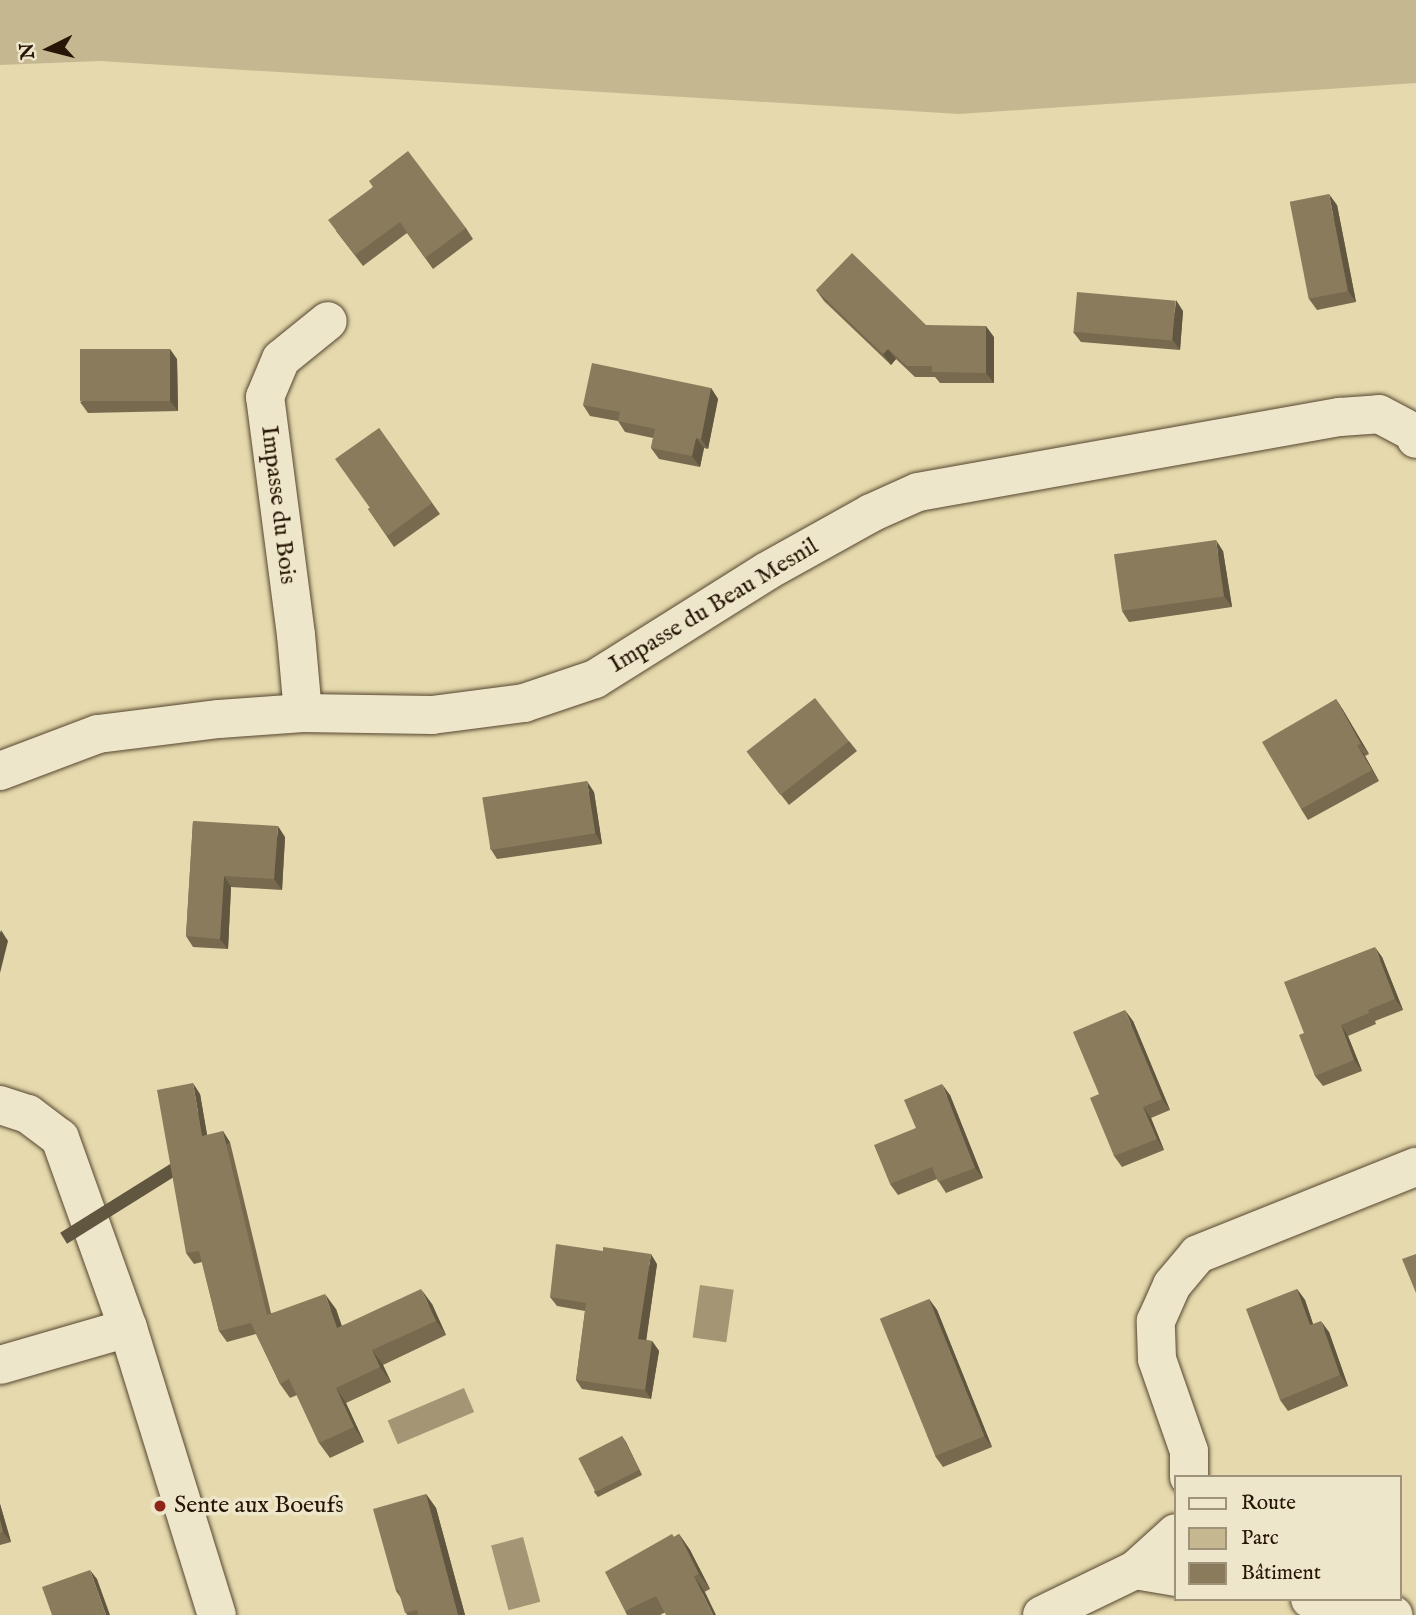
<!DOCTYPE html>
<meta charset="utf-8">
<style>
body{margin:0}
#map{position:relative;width:1416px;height:1615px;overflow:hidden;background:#e5d9ad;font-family:"IM FELL English",serif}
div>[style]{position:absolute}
.green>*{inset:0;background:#c5b890}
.water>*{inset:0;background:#a49674;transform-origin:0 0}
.roads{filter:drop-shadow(0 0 2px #56462f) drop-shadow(0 0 2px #56462f)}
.minor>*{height:38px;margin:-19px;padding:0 19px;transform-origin:19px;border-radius:19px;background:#eee6ca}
.wall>*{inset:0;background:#776a4f}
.shaded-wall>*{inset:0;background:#615640;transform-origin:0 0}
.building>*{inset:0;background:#8a7b5c;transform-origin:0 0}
.dots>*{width:19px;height:19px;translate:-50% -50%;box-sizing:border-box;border:4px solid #eee6ca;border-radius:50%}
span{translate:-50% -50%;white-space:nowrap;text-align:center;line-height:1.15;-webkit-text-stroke:7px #eee6ca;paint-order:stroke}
.street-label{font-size:24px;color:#271505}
.poi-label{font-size:24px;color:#271505}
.left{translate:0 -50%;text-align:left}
.legend{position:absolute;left:1174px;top:1475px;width:228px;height:126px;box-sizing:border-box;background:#eee6ca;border:2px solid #9e927b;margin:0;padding:9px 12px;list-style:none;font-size:21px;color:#271505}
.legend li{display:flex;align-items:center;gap:14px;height:35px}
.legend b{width:35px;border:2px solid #9e927b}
.north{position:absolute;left:14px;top:14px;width:70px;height:70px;-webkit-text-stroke:5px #eee6ca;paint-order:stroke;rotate:264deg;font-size:19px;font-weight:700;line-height:28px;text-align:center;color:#271505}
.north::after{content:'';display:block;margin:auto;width:24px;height:32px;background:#271505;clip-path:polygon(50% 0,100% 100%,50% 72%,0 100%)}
</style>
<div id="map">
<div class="green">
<div style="clip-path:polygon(0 0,1416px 0,1416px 83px,959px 114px,100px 61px,0 65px)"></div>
</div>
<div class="water">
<div style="left:700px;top:1285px;width:34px;height:53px;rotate:8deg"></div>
<div style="left:464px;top:1388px;width:26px;height:83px;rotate:67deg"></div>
<div style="left:523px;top:1537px;width:67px;height:33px;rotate:75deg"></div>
</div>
<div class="roads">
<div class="minor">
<div style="left:303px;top:713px;width:78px;rotate:-95.1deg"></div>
<div style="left:296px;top:635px;width:240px;rotate:-97.4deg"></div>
<div style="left:265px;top:397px;width:41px;rotate:-67.2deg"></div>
<div style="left:281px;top:359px;width:60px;rotate:-39deg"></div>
<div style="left:0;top:771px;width:105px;rotate:-20.7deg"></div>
<div style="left:98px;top:734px;width:122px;rotate:-7.1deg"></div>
<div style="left:219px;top:719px;width:84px;rotate:-4.1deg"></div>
<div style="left:303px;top:713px;width:129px;rotate:0.9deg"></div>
<div style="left:432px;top:715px;width:93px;rotate:-7.4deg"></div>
<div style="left:524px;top:703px;width:75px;rotate:-18.7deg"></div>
<div style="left:595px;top:679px;width:203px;rotate:-32.1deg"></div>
<div style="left:767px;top:571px;width:119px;rotate:-29.1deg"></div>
<div style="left:871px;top:513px;width:51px;rotate:-24.1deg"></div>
<div style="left:918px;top:492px;width:429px;rotate:-10.1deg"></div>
<div style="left:1340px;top:417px;width:39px;rotate:-4deg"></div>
<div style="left:1379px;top:414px;width:40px;rotate:28deg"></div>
<div style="left:1414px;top:433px;width:6px;rotate:72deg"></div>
<div style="left:0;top:1105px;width:29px;rotate:18deg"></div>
<div style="left:28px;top:1114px;width:40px;rotate:37deg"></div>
<div style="left:60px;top:1138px;width:202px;rotate:70.3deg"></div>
<div style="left:128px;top:1328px;width:300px;rotate:72.8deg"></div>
<div style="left:0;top:1365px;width:133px;rotate:-16.1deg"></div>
<div style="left:1189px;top:1477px;width:26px;rotate:-90deg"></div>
<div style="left:1189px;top:1451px;width:97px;rotate:-109.2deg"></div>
<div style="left:1157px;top:1359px;width:38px;rotate:-92deg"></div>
<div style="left:1156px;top:1321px;width:39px;rotate:-66deg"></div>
<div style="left:1172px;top:1285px;width:40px;rotate:-50deg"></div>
<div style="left:1198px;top:1254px;width:235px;rotate:-21.8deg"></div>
<div style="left:1135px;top:1570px;width:42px;rotate:9.7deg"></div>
<div style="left:1310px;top:1599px;width:85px;rotate:10.9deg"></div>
<div style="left:1042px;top:1615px;width:103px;rotate:-25.8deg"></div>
<div style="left:1135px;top:1570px;width:55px;rotate:-42.1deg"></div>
</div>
</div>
<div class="wall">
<div style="clip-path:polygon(373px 187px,466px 228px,473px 239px,433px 269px,407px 233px,363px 266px,336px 231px)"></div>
<div style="clip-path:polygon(1337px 205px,1356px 302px,1317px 310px,1309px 299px)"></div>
<div style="clip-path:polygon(816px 290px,926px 325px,994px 337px,994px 383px,940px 383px,935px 377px,915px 377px,896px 359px,891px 365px,824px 301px)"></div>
<div style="clip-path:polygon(1183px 311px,1180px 350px,1081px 342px,1073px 332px)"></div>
<div style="clip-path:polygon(177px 359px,178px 411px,88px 413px,80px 402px)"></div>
<div style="clip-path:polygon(711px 388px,718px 399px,708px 449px,704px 448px,700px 467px,659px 459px,651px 448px,653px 438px,625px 432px,618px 421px,590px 416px,583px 405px)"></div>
<div style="clip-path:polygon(379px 428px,440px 514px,394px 547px,368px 509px,370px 508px)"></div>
<div style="clip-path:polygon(1223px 551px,1232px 607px,1129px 622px,1122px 611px)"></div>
<div style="clip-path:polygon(1336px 699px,1343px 710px,1369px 754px,1365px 756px,1379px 781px,1308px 820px,1301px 809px)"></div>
<div style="clip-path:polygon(849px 741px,857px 751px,789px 805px,748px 753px)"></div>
<div style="clip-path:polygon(594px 792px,602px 844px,497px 859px,490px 848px)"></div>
<div style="clip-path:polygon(193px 821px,285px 837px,282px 890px,231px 887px,228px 949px,193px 947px,186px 936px)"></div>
<div style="clip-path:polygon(1382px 957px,1403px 1010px,1375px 1021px,1376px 1024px,1348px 1036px,1362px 1071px,1323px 1086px,1315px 1076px,1304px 1033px)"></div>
<div style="clip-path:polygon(1133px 1021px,1170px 1110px,1151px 1118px,1164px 1150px,1122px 1167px,1114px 1156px,1099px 1094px)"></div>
<div style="clip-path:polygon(200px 1094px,207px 1135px,230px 1142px,271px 1313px,336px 1309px,342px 1326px,432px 1304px,446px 1335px,383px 1365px,391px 1382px,346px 1403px,364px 1442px,330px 1458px,319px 1443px,297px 1395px,290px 1398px,280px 1384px,256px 1334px,227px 1342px,219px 1331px,202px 1262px,194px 1264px,186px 1253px)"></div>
<div style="clip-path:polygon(950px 1095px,983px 1178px,946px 1193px,937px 1179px,898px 1195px,890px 1184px,916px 1128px)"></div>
<div style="clip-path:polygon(657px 1264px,646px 1340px,652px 1341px,659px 1351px,651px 1399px,582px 1389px,576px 1380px,585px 1311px,557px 1306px,550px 1297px)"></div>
<div style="clip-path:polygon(1297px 1289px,1305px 1300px,1313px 1324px,1329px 1332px,1348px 1386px,1288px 1411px,1280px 1400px)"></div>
<div style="clip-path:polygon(929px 1299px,937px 1310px,992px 1447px,943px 1467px,935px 1456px)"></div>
<div style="clip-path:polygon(622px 1436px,642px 1475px,598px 1497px,594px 1492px)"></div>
<div style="clip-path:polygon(426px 1494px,436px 1508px,465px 1615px,407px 1615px,401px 1598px,396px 1591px)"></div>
<div style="clip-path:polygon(0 1504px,11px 1542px,0 1545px)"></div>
<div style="clip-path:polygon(679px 1534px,690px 1550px,710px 1589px,660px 1615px,627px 1615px,625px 1611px,674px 1537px)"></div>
</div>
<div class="shaded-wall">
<div style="clip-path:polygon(1329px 194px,1337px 205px,1356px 302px,1348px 291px)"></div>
<div style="clip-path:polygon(1176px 300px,1183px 311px,1180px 350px,1172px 339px)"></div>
<div style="clip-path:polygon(986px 326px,994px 337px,994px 383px,986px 373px)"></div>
<div style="clip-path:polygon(170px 349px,177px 359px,178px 411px,170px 401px)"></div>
<div style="clip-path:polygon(888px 349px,896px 359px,891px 365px,883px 354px)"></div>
<div style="clip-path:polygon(711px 388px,718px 399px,708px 449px,701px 439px)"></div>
<div style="clip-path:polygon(696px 438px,704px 448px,700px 467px,692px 456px)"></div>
<div style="clip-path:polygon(1216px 540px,1223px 551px,1232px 607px,1224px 596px)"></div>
<div style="clip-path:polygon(1336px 699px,1343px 710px,1369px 754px,1361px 744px)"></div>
<div style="clip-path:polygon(1357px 745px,1365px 756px,1379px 781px,1372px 770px)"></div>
<div style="clip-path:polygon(587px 781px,594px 792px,602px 844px,595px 833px)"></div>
<div style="clip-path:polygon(278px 826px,285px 837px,282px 890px,274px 879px)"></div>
<div style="clip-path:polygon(224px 876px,231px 887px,228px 949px,220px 939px)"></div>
<div style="clip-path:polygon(1px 930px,8px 941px,0 973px,0 933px)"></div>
<div style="clip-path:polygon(1375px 947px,1382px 957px,1403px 1010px,1395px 999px)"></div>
<div style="clip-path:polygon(1125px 1010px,1133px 1021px,1170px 1110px,1162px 1099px)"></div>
<div style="clip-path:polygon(1341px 1025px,1348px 1036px,1362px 1071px,1354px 1060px)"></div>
<div style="clip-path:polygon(193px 1083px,200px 1094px,209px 1146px,202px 1136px)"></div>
<div style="clip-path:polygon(942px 1084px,950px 1095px,983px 1178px,975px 1168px)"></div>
<div style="clip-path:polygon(1143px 1107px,1151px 1118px,1164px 1150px,1157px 1139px)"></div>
<div style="left:223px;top:1131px;width:13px;height:192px;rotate:58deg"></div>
<div style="clip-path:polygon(651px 1254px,657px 1264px,645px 1349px,638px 1339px)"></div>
<div style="clip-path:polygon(421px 1289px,432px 1304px,446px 1335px,436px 1321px)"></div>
<div style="clip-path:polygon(1297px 1289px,1305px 1300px,1317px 1336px,1310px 1325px)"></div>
<div style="clip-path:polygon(325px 1294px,336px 1309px,347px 1343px,337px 1328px)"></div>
<div style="clip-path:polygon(929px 1299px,937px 1310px,992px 1447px,984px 1436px)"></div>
<div style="clip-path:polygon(1321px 1321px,1329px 1332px,1348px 1386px,1340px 1375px)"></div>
<div style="clip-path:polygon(652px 1341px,659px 1351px,651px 1399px,645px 1390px)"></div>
<div style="clip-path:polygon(372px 1350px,383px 1365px,391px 1382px,380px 1367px)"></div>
<div style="clip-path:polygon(336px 1388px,346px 1403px,364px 1442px,354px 1427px)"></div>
<div style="clip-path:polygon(622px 1436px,626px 1442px,642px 1475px,639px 1470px)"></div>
<div style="clip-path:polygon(426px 1494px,436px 1508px,465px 1615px,458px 1615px)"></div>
<div style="clip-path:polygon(0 1504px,11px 1542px,3px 1532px,0 1520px)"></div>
<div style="clip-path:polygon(679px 1534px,690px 1550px,710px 1589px,699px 1574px)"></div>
<div style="clip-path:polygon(90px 1570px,97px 1579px,110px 1615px,106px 1615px)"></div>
<div style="clip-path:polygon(694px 1576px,705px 1592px,716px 1615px,713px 1615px)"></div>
</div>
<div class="building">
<div style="clip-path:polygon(408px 151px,466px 228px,425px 258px,400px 222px,355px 255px,328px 220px,373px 187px,369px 181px)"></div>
<div style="left:1329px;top:194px;width:99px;height:40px;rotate:79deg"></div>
<div style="clip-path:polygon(852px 253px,926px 325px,986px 326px,986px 373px,932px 372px,932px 366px,907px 366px,888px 349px,883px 354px,816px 290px)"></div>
<div style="left:1077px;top:292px;width:99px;height:40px;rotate:5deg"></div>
<div style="left:170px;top:349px;width:52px;height:90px;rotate:90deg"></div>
<div style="clip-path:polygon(592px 363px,711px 388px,701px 439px,696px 438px,692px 456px,651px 448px,655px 429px,618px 421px,620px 412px,583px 405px)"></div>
<div style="clip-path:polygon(379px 428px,432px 503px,387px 536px,368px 509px,370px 508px,335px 459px)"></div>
<div style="left:1216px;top:540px;width:57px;height:103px;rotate:82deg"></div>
<div style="left:815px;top:698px;width:55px;height:87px;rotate:52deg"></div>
<div style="clip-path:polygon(1336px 699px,1361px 744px,1357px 745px,1372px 770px,1301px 809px,1262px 742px)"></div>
<div style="left:587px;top:781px;width:53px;height:106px;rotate:81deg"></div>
<div style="clip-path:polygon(193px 821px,278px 826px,274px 879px,224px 876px,220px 939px,186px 936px)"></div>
<div style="clip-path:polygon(1375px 947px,1395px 999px,1368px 1010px,1369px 1013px,1341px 1025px,1354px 1060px,1315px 1076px,1299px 1035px,1304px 1033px,1284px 982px)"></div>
<div style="clip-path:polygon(1125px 1010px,1162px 1099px,1143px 1107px,1157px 1139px,1114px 1156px,1090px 1098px,1099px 1094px,1073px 1032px)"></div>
<div style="clip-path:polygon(193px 1083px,202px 1136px,223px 1131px,267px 1315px,250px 1321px,251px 1323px,219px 1331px,199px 1251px,186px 1253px,157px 1090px)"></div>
<div style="clip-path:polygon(942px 1084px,975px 1168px,938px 1182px,932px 1167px,890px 1184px,874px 1145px,916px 1128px,904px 1100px)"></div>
<div style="clip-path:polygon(556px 1244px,603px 1251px,603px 1247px,651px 1254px,638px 1339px,652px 1341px,645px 1390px,576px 1380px,586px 1303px,550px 1297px)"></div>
<div style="clip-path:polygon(1416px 1254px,1416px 1293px,1402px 1259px)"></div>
<div style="clip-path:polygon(421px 1289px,436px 1321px,372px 1350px,380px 1367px,336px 1388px,354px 1427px,319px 1443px,289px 1379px,280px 1384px,250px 1321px,325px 1294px,337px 1328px)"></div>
<div style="clip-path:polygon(1297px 1289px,1310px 1325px,1321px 1321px,1340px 1375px,1280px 1400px,1246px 1309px)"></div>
<div style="left:929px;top:1299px;width:148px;height:53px;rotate:68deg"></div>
<div style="left:622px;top:1436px;width:38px;height:49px;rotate:63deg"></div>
<div style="clip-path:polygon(426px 1494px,458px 1615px,418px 1615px,417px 1610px,405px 1613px,398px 1589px,396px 1591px,373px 1509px)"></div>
<div style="clip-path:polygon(0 1520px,3px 1532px,0 1533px)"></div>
<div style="clip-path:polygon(672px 1534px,674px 1537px,679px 1534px,699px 1574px,694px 1576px,713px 1615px,666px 1615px,656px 1596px,625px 1611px,605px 1572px)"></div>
<div style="clip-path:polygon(90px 1570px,106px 1615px,52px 1615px,42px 1587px)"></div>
</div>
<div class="dots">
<div style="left:160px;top:1506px;background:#8f2418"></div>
</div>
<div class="street-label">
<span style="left:278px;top:505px;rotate:83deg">Impasse du Bois</span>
<span style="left:714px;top:606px;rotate:-31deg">Impasse du Beau Mesnil</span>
</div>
<div class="poi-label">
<span class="left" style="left:174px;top:1506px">Sente aux Boeufs</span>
</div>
<ul class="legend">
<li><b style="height:9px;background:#eee6ca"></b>Route</li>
<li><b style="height:19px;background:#c5b890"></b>Parc</li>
<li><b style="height:19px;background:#8a7b5c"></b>Bâtiment</li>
</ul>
<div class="north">N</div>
</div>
